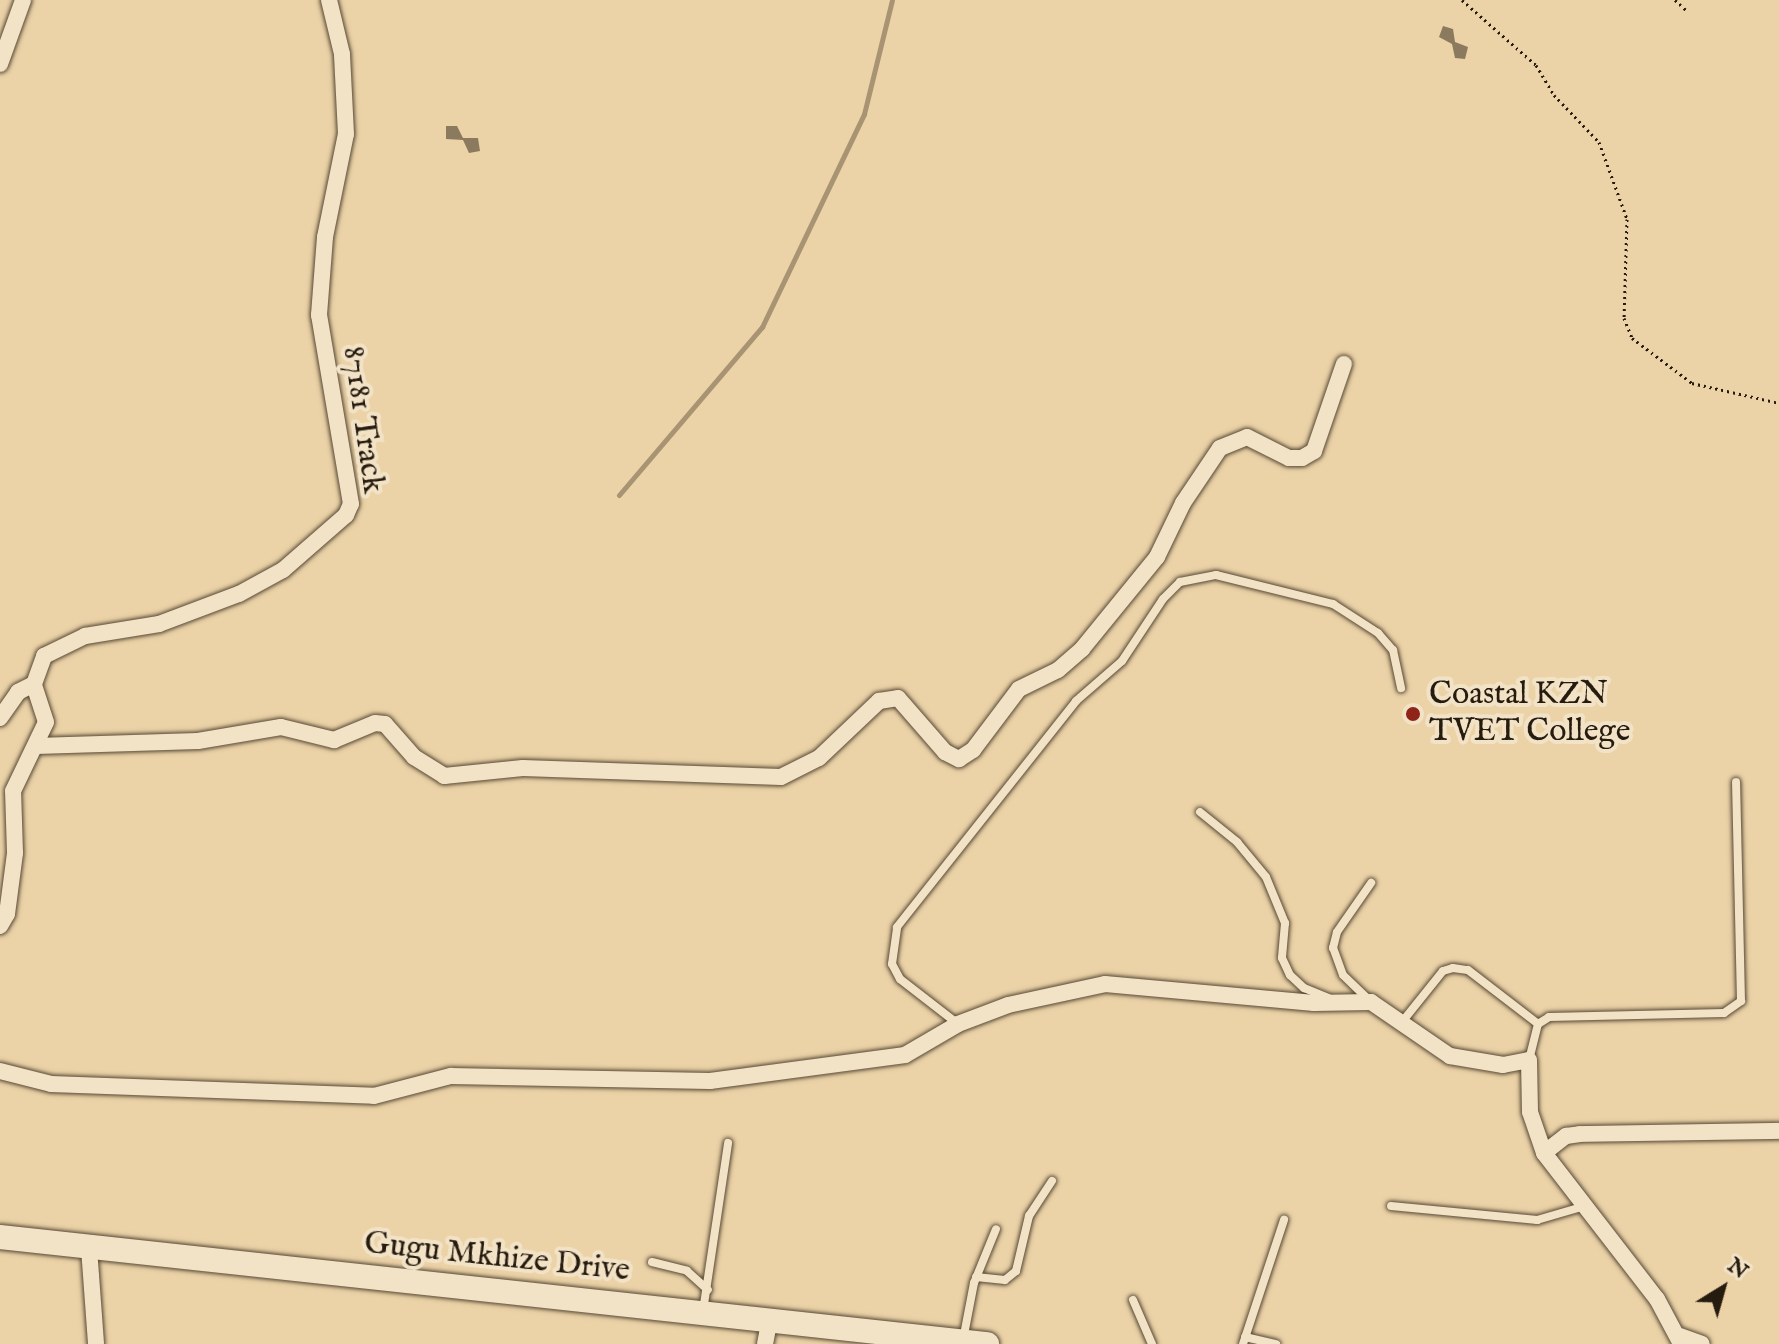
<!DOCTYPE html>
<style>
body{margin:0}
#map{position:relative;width:1779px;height:1344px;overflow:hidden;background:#ebd2a7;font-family:"IM FELL English",serif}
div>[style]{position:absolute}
.stream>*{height:5px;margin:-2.5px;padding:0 2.5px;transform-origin:2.5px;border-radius:2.5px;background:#a89473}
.building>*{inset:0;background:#8c7a5e}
.path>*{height:3px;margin-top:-1.5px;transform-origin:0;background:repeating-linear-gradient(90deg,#261b0f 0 2px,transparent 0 6px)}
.roads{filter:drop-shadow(0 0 2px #574935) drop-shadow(0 0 2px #574935)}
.lane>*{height:8px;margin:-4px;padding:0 4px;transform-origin:4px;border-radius:4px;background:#f2e2c6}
.street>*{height:16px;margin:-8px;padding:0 8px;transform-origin:8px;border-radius:8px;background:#f2e2c6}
.secondary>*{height:24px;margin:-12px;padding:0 12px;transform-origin:12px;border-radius:12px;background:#f2e2c6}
.dots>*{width:22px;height:22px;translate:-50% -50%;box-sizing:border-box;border:4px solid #f2e2c6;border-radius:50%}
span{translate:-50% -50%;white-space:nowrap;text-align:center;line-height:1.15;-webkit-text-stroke:8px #f2e2c6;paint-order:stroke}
.street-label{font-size:32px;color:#261b0f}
.poi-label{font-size:32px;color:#261b0f}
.left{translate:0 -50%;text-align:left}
.north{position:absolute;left:1683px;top:1248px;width:80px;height:80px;-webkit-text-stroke:6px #f2e2c6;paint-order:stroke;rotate:37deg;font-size:22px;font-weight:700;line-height:32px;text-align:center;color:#261b0f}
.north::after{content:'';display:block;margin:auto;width:28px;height:36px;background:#261b0f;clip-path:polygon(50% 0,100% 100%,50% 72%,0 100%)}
</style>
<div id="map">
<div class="stream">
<div style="left:619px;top:495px;width:221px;rotate:-49.6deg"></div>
<div style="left:762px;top:327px;width:236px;rotate:-64.4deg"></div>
<div style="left:864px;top:114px;width:117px;rotate:-76.2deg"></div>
</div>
<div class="building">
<div style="clip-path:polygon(1443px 26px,1453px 29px,1455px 42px,1468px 47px,1465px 59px,1455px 58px,1452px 44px,1439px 37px)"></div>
<div style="clip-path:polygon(446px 126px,457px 126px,463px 138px,478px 138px,480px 151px,469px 153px,463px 140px,446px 139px)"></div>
</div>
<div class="path">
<div style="left:1462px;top:0;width:98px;rotate:41.3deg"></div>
<div style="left:1536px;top:65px;width:35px;rotate:59deg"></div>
<div style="left:1554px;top:95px;width:65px;rotate:46.2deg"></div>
<div style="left:1599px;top:142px;width:82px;rotate:70deg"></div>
<div style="left:1627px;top:219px;width:99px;rotate:91.7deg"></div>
<div style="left:1624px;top:318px;width:22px;rotate:68deg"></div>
<div style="left:1632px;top:338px;width:75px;rotate:36.9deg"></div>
<div style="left:1692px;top:383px;width:89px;rotate:12.9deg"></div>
<div style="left:1675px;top:0;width:15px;rotate:42deg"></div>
</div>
<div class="roads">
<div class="lane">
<div style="left:1200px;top:812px;width:48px;rotate:39deg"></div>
<div style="left:1237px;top:842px;width:45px;rotate:50.4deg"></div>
<div style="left:1266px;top:877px;width:50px;rotate:67.6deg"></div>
<div style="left:1285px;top:923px;width:35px;rotate:95deg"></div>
<div style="left:1282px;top:958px;width:19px;rotate:65deg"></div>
<div style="left:1290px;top:975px;width:19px;rotate:43deg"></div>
<div style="left:1304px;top:988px;width:27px;rotate:22deg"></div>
<div style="left:1370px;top:1001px;width:37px;rotate:-136deg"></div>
<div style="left:1343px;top:975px;width:29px;rotate:-110deg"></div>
<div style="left:1333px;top:948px;width:16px;rotate:-76deg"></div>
<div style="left:1337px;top:932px;width:60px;rotate:-55.2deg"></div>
<div style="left:1402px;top:1022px;width:65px;rotate:-51.2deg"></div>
<div style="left:1443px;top:971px;width:10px;rotate:-17deg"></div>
<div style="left:1453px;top:968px;width:15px;rotate:8deg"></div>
<div style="left:1468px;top:970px;width:88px;rotate:37.6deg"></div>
<div style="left:958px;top:1024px;width:73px;rotate:-142.2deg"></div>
<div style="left:900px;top:979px;width:17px;rotate:-118deg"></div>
<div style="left:892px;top:964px;width:37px;rotate:-82deg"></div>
<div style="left:897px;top:927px;width:288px;rotate:-51.6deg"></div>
<div style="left:1076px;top:701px;width:61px;rotate:-41deg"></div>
<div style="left:1122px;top:661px;width:74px;rotate:-56.5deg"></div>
<div style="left:1163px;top:599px;width:24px;rotate:-45deg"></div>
<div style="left:1180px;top:582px;width:37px;rotate:-11deg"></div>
<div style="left:1216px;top:575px;width:121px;rotate:13.9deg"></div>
<div style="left:1333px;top:604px;width:54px;rotate:32.8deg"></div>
<div style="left:1378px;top:633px;width:23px;rotate:49deg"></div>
<div style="left:1393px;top:650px;width:39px;rotate:78deg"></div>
<div style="left:1529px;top:1060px;width:37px;rotate:-76deg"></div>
<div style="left:1538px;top:1024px;width:13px;rotate:-32deg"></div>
<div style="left:1549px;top:1017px;width:175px;rotate:-1.3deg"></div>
<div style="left:1724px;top:1013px;width:21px;rotate:-35deg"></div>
<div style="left:1741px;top:1001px;width:219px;rotate:-91.3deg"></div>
<div style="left:1391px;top:1206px;width:147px;rotate:5.5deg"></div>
<div style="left:1537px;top:1220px;width:50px;rotate:-16.3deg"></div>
<div style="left:652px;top:1262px;width:36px;rotate:14deg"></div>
<div style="left:687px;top:1271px;width:28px;rotate:42deg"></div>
<div style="left:976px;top:1277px;width:29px;rotate:6deg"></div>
<div style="left:1005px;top:1280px;width:14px;rotate:-39deg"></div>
<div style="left:1016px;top:1271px;width:57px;rotate:-76.7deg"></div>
<div style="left:1029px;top:1216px;width:42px;rotate:-56.7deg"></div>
<div style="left:1133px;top:1300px;width:48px;rotate:66.6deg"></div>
<div style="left:703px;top:1311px;width:170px;rotate:-81.5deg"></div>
<div style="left:1245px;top:1337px;width:32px;rotate:13deg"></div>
<div style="left:963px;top:1340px;width:58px;rotate:-79.1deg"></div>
<div style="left:974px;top:1283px;width:58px;rotate:-67.8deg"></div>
<div style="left:1243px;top:1344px;width:131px;rotate:-71.7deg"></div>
</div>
<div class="street">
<div style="left:0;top:64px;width:68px;rotate:-70.2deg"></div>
<div style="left:0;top:718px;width:32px;rotate:-55deg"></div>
<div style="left:18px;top:692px;width:18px;rotate:-27deg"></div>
<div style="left:36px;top:746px;width:162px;rotate:-1.8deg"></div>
<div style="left:198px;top:741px;width:84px;rotate:-9.6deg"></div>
<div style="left:281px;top:727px;width:55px;rotate:13.8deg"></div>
<div style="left:334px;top:740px;width:44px;rotate:-22.5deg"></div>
<div style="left:375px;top:723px;width:10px;rotate:6deg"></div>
<div style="left:385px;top:724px;width:44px;rotate:48.7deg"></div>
<div style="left:414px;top:757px;width:36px;rotate:32deg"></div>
<div style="left:444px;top:776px;width:79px;rotate:-5.8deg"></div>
<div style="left:523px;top:768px;width:258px;rotate:2deg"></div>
<div style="left:781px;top:777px;width:42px;rotate:-26.6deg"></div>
<div style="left:819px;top:758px;width:83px;rotate:-43.5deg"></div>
<div style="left:879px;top:701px;width:19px;rotate:-9deg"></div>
<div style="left:898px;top:698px;width:72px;rotate:49deg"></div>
<div style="left:945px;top:752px;width:16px;rotate:27deg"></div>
<div style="left:959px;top:759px;width:17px;rotate:-33deg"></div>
<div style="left:973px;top:750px;width:76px;rotate:-53deg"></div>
<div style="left:1019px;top:689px;width:43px;rotate:-26deg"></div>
<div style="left:1058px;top:670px;width:32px;rotate:-41deg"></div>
<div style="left:1082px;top:649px;width:119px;rotate:-50.8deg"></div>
<div style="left:1157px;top:557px;width:60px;rotate:-64.3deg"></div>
<div style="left:1183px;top:503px;width:66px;rotate:-56.1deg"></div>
<div style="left:1220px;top:448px;width:29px;rotate:-22deg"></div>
<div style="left:1247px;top:437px;width:47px;rotate:26.6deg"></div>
<div style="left:1289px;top:458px;width:13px"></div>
<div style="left:1302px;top:458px;width:14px;rotate:-30deg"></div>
<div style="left:1314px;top:451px;width:92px;rotate:-71deg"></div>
<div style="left:0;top:926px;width:14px;rotate:-60deg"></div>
<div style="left:7px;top:914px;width:62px;rotate:-82.5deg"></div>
<div style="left:15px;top:853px;width:62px;rotate:-91.8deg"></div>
<div style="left:13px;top:791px;width:76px;rotate:-64.4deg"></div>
<div style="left:46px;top:722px;width:40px;rotate:-108deg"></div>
<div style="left:34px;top:684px;width:30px;rotate:-70deg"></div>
<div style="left:44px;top:656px;width:46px;rotate:-26deg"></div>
<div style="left:85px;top:636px;width:75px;rotate:-9.2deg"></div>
<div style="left:159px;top:624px;width:85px;rotate:-20.6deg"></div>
<div style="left:239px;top:594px;width:50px;rotate:-28.6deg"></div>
<div style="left:283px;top:570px;width:84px;rotate:-41.1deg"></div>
<div style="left:346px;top:515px;width:12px;rotate:-66deg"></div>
<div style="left:351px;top:504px;width:192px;rotate:-99.6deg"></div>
<div style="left:319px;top:315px;width:78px;rotate:-85.6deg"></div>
<div style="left:325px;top:237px;width:105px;rotate:-78.5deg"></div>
<div style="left:346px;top:134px;width:80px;rotate:-92.9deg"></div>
<div style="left:342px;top:54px;width:56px;rotate:-103.5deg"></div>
<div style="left:0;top:1071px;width:53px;rotate:14.3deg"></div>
<div style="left:51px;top:1084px;width:323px;rotate:2.1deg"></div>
<div style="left:374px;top:1096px;width:80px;rotate:-14.6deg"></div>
<div style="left:451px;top:1076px;width:259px;rotate:1.1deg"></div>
<div style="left:710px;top:1081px;width:197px;rotate:-7.6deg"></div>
<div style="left:905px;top:1055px;width:61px;rotate:-30.3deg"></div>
<div style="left:958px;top:1024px;width:53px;rotate:-20.8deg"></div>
<div style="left:1008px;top:1005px;width:99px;rotate:-12.2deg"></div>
<div style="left:1105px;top:984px;width:210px;rotate:5.2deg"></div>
<div style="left:1314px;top:1003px;width:57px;rotate:-1deg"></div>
<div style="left:1371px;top:1002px;width:96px;rotate:34.4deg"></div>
<div style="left:1450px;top:1056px;width:54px;rotate:9.6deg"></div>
<div style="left:1503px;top:1065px;width:26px;rotate:-11deg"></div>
<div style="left:1529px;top:1060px;width:52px;rotate:88.9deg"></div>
<div style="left:1530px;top:1112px;width:43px;rotate:71.1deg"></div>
<div style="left:1544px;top:1153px;width:185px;rotate:52.3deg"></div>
<div style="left:1657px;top:1299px;width:51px;rotate:61.9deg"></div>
<div style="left:1544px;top:1153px;width:28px;rotate:-38deg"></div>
<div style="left:1566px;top:1136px;width:14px;rotate:-8deg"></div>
<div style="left:1580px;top:1134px;width:199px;rotate:-0.9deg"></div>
<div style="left:89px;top:1248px;width:96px;rotate:85.8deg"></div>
<div style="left:1680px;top:1336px;width:23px;rotate:20deg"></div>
<div style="left:765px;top:1344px;width:26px;rotate:-79deg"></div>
</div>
<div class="secondary">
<div style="left:0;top:1237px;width:993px;rotate:6.19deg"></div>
</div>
</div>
<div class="dots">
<div style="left:1413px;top:714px;background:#8f2418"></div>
</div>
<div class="street-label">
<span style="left:362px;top:420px;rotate:82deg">87181 Track</span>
<span style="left:497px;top:1258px;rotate:6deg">Gugu Mkhize Drive</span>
</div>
<div class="poi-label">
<span class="left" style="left:1429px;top:714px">Coastal KZN<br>TVET College</span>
</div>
<div class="north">N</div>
</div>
